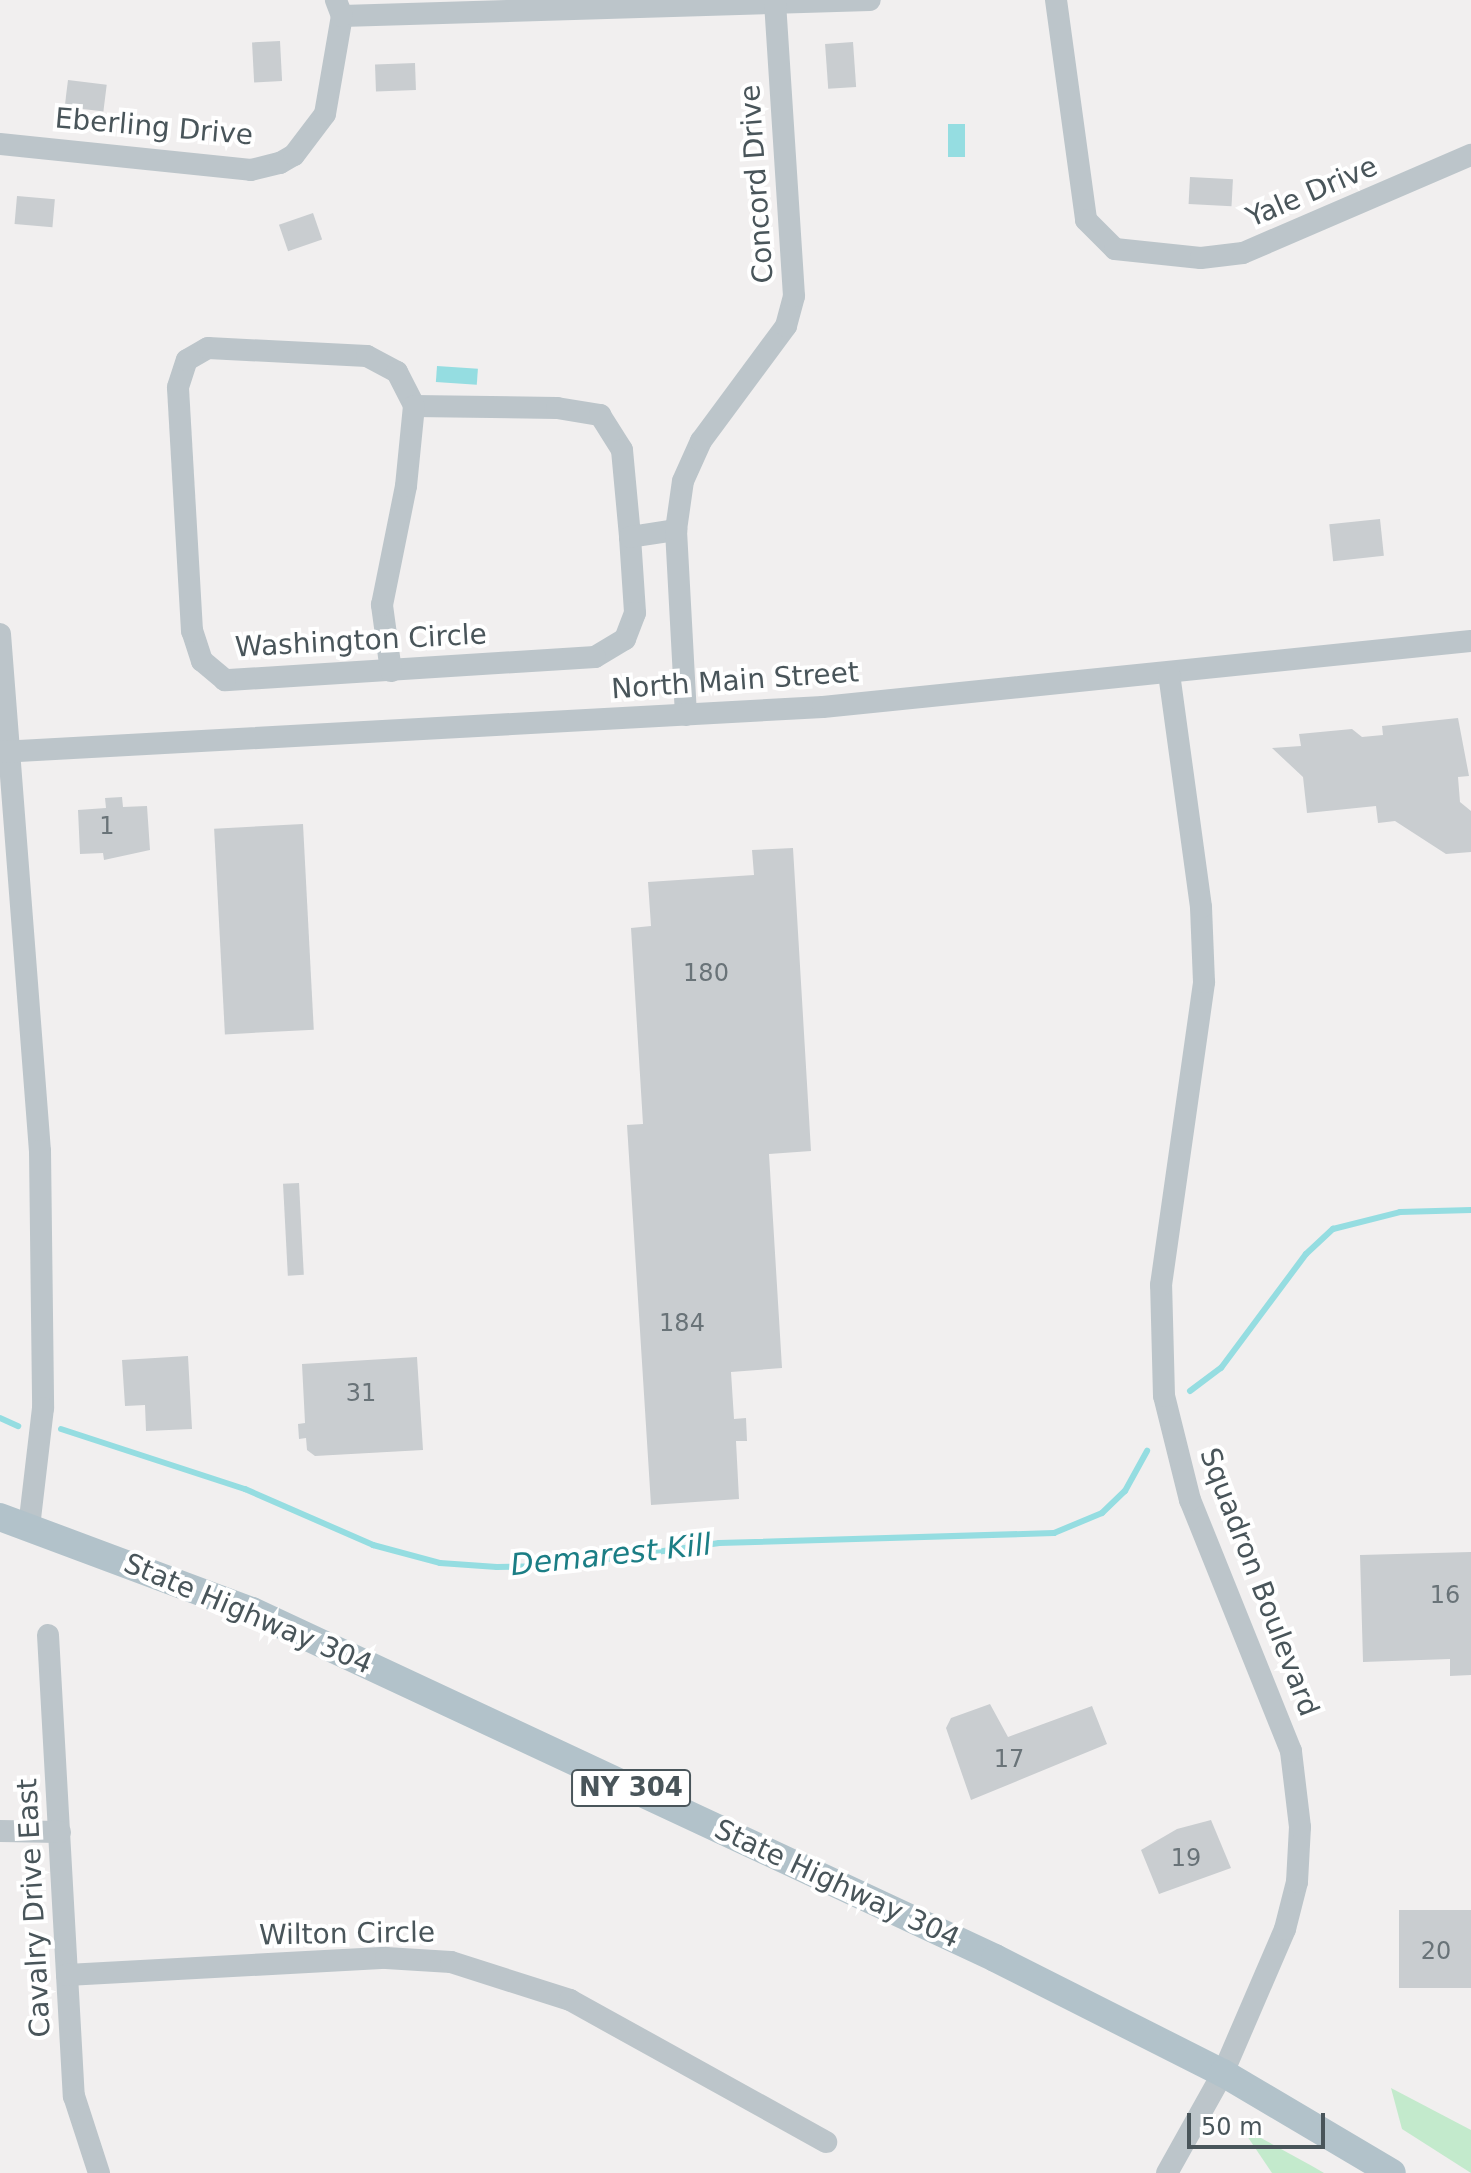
<!DOCTYPE html>
<style>
body{margin:0}
#map{position:relative;width:1471px;height:2173px;overflow:hidden;background:#f1efef;font-family:"DejaVu Sans",sans-serif}
div>[style]{position:absolute}
.green>*{inset:0;background:#c3eacc}
.water>*{inset:0;background:#95dde1;transform-origin:0 0}
.stream>*{height:6px;margin:-3px;padding:0 3px;transform-origin:3px;border-radius:3px;background:#95dde1}
.building>*{inset:0;background:#c9cdd0;transform-origin:0 0}
.minor>*{height:22px;margin:-11px;padding:0 11px;transform-origin:11px;border-radius:11px;background:#bcc5ca}
.major>*{height:28px;margin:-14px;padding:0 14px;transform-origin:14px;border-radius:14px;background:#b2c2ca}
span{translate:-50% -50%;white-space:nowrap;text-align:center;line-height:1.15;-webkit-text-stroke:8px #fff;paint-order:stroke}
.number-label{font-size:24px;color:#697378}
.number-label span{-webkit-text-stroke-width:0}
.shield-label span{padding:2px 6px;background:#fff;border:2px solid;border-radius:6px;-webkit-text-stroke-width:0}
.shield-label{font-size:26px;color:#49555a;font-weight:700}
.street-label{font-size:28px;color:#49555a}
.water-label{font-size:30px;color:#1b7e85;font-style:italic}
.scale{position:absolute;left:1187px;top:2113px;width:138px;height:36px;box-sizing:border-box;border:4px solid #49555a;border-top:0;padding-left:10px;font-size:24px;line-height:28px;white-space:nowrap;color:#49555a;-webkit-text-stroke:6px #fff;paint-order:stroke}
</style>
<div id="map">
<div class="green">
<div style="clip-path:polygon(1391px 2088px,1471px 2130px,1471px 2173px,1402px 2129px)"></div>
<div style="clip-path:polygon(1241px 2127px,1312px 2166px,1324px 2173px,1272px 2173px)"></div>
</div>
<div class="water">
<div style="left:948px;top:124px;width:17px;height:33px"></div>
<div style="left:437px;top:366px;width:41px;height:16px;rotate:4deg"></div>
</div>
<div class="stream">
<div style="left:1190px;top:1391px;width:39px;rotate:-37deg"></div>
<div style="left:1221px;top:1368px;width:142px;rotate:-53.3deg"></div>
<div style="left:1306px;top:1254px;width:37px;rotate:-43deg"></div>
<div style="left:1333px;top:1229px;width:69px;rotate:-14.2deg"></div>
<div style="left:1400px;top:1212px;width:71px;rotate:-1.6deg"></div>
<div style="left:0;top:1418px;width:20px;rotate:24deg"></div>
<div style="left:61px;top:1429px;width:194px;rotate:18.1deg"></div>
<div style="left:245px;top:1489px;width:140px;rotate:23.6deg"></div>
<div style="left:373px;top:1545px;width:69px;rotate:15deg"></div>
<div style="left:440px;top:1563px;width:57px;rotate:4deg"></div>
<div style="left:497px;top:1567px;width:61px;rotate:-0.9deg"></div>
<div style="left:558px;top:1566px;width:163px;rotate:-8.1deg"></div>
<div style="left:719px;top:1543px;width:335px;rotate:-1.7deg"></div>
<div style="left:1054px;top:1533px;width:52px;rotate:-22.6deg"></div>
<div style="left:1102px;top:1513px;width:32px;rotate:-44deg"></div>
<div style="left:1125px;top:1491px;width:46px;rotate:-61.2deg"></div>
</div>
<div class="building">
<div style="left:280px;top:41px;width:40px;height:28px;rotate:87deg"></div>
<div style="left:853px;top:42px;width:45px;height:28px;rotate:86deg"></div>
<div style="left:415px;top:63px;width:27px;height:40px;rotate:88deg"></div>
<div style="left:68px;top:80px;width:39px;height:27px;rotate:7deg"></div>
<div style="left:1190px;top:177px;width:43px;height:27px;rotate:3deg"></div>
<div style="left:17px;top:196px;width:38px;height:28px;rotate:5deg"></div>
<div style="left:313px;top:213px;width:28px;height:36px;rotate:71deg"></div>
<div style="left:1380px;top:519px;width:37px;height:51px;rotate:84deg"></div>
<div style="clip-path:polygon(1458px 718px,1469px 776px,1458px 777px,1460px 802px,1471px 811px,1471px 852px,1446px 854px,1395px 821px,1378px 823px,1376px 806px,1307px 813px,1303px 777px,1272px 748px,1301px 746px,1299px 734px,1352px 729px,1362px 737px,1383px 735px,1382px 726px)"></div>
<div style="clip-path:polygon(122px 797px,123px 807px,147px 806px,150px 850px,104px 860px,103px 853px,80px 854px,78px 810px,106px 808px,105px 798px)"></div>
<div style="left:303px;top:824px;width:206px;height:89px;rotate:87deg"></div>
<div style="clip-path:polygon(793px 848px,811px 1151px,769px 1154px,782px 1368px,731px 1372px,734px 1419px,746px 1418px,747px 1441px,736px 1441px,739px 1499px,651px 1505px,627px 1125px,643px 1124px,631px 928px,651px 926px,648px 882px,754px 875px,752px 850px)"></div>
<div style="left:299px;top:1183px;width:92px;height:16px;rotate:87deg"></div>
<div style="clip-path:polygon(188px 1356px,192px 1429px,146px 1431px,145px 1405px,125px 1406px,122px 1360px)"></div>
<div style="clip-path:polygon(417px 1357px,423px 1450px,315px 1456px,307px 1450px,306px 1438px,299px 1439px,298px 1424px,305px 1423px,302px 1364px)"></div>
<div style="clip-path:polygon(1471px 1552px,1471px 1675px,1450px 1676px,1450px 1659px,1363px 1662px,1360px 1555px)"></div>
<div style="clip-path:polygon(990px 1704px,1008px 1737px,1092px 1706px,1107px 1744px,971px 1800px,946px 1728px,951px 1718px)"></div>
<div style="clip-path:polygon(1211px 1820px,1231px 1868px,1159px 1894px,1141px 1850px,1177px 1829px)"></div>
<div style="left:1471px;top:1910px;width:78px;height:72px;rotate:90deg"></div>
</div>
<div class="minor">
<div style="left:1056px;top:0;width:222px;rotate:82.2deg"></div>
<div style="left:1086px;top:220px;width:41px;rotate:45deg"></div>
<div style="left:1115px;top:249px;width:86px;rotate:6deg"></div>
<div style="left:1201px;top:258px;width:42px;rotate:-6.8deg"></div>
<div style="left:1243px;top:253px;width:248px;rotate:-23.3deg"></div>
<div style="left:342px;top:16px;width:528px;rotate:-1.74deg"></div>
<div style="left:0;top:144px;width:252px;rotate:5.9deg"></div>
<div style="left:251px;top:170px;width:30px;rotate:-14deg"></div>
<div style="left:280px;top:163px;width:16px;rotate:-30deg"></div>
<div style="left:294px;top:155px;width:51px;rotate:-52.9deg"></div>
<div style="left:325px;top:114px;width:99px;rotate:-80.2deg"></div>
<div style="left:342px;top:16px;width:17px;rotate:-111deg"></div>
<div style="left:630px;top:537px;width:76px;rotate:86.2deg"></div>
<div style="left:635px;top:613px;width:28px;rotate:111deg"></div>
<div style="left:625px;top:639px;width:35px;rotate:149deg"></div>
<div style="left:595px;top:657px;width:371px;rotate:176.4deg"></div>
<div style="left:225px;top:680px;width:30px;rotate:-140deg"></div>
<div style="left:202px;top:661px;width:32px;rotate:-108deg"></div>
<div style="left:192px;top:631px;width:244px;rotate:-93.3deg"></div>
<div style="left:178px;top:387px;width:28px;rotate:-72deg"></div>
<div style="left:187px;top:360px;width:24px;rotate:-30deg"></div>
<div style="left:208px;top:348px;width:159px;rotate:2.9deg"></div>
<div style="left:367px;top:356px;width:34px;rotate:28deg"></div>
<div style="left:397px;top:372px;width:38px;rotate:63deg"></div>
<div style="left:414px;top:406px;width:143px;rotate:0.8deg"></div>
<div style="left:557px;top:408px;width:44px;rotate:9.2deg"></div>
<div style="left:600px;top:415px;width:41px;rotate:57.8deg"></div>
<div style="left:622px;top:450px;width:87px;rotate:84.7deg"></div>
<div style="left:630px;top:537px;width:47px;rotate:-8.7deg"></div>
<div style="left:0;top:634px;width:519px;rotate:85.58deg"></div>
<div style="left:40px;top:1151px;width:257px;rotate:89.3deg"></div>
<div style="left:43px;top:1408px;width:120px;rotate:96.7deg"></div>
<div style="left:391px;top:671px;width:67px;rotate:-97.8deg"></div>
<div style="left:382px;top:605px;width:121px;rotate:-78.6deg"></div>
<div style="left:406px;top:486px;width:80px;rotate:-84.3deg"></div>
<div style="left:686px;top:715px;width:185px;rotate:-93.1deg"></div>
<div style="left:676px;top:530px;width:49px;rotate:-81.9deg"></div>
<div style="left:683px;top:481px;width:44px;rotate:-65.8deg"></div>
<div style="left:701px;top:441px;width:143px;rotate:-53.5deg"></div>
<div style="left:786px;top:326px;width:31px;rotate:-75deg"></div>
<div style="left:794px;top:296px;width:297px;rotate:-93.7deg"></div>
<div style="left:0;top:752px;width:824px;rotate:-3.13deg"></div>
<div style="left:823px;top:707px;width:651px;rotate:-5.82deg"></div>
<div style="left:48px;top:1635px;width:462px;rotate:86.8deg"></div>
<div style="left:74px;top:2096px;width:81px;rotate:72deg"></div>
<div style="left:0;top:1831px;width:60px;rotate:1deg"></div>
<div style="left:67px;top:1975px;width:319px;rotate:-3.1deg"></div>
<div style="left:386px;top:1958px;width:65px;rotate:3.5deg"></div>
<div style="left:451px;top:1962px;width:125px;rotate:17.7deg"></div>
<div style="left:570px;top:2000px;width:293px;rotate:29deg"></div>
<div style="left:1167px;top:2173px;width:115px;rotate:-60.8deg"></div>
<div style="left:1223px;top:2073px;width:157px;rotate:-66.7deg"></div>
<div style="left:1285px;top:1929px;width:49px;rotate:-75.7deg"></div>
<div style="left:1297px;top:1882px;width:55px;rotate:-86.9deg"></div>
<div style="left:1300px;top:1827px;width:77px;rotate:-96.8deg"></div>
<div style="left:1291px;top:1751px;width:271px;rotate:-111.9deg"></div>
<div style="left:1190px;top:1500px;width:107px;rotate:-104deg"></div>
<div style="left:1164px;top:1396px;width:111px;rotate:-91.5deg"></div>
<div style="left:1161px;top:1285px;width:306px;rotate:-81.9deg"></div>
<div style="left:1204px;top:982px;width:75px;rotate:-92.3deg"></div>
<div style="left:1201px;top:907px;width:236px;rotate:-97.8deg"></div>
</div>
<div class="major">
<div style="left:0;top:1517px;width:269px;rotate:20.5deg"></div>
<div style="left:252px;top:1611px;width:820px;rotate:25.03deg"></div>
<div style="left:995px;top:1958px;width:255px;rotate:26.8deg"></div>
<div style="left:1223px;top:2073px;width:196px;rotate:30.6deg"></div>
</div>
<div class="number-label">
<span style="left:107px;top:827px">1</span>
<span style="left:706px;top:974px">180</span>
<span style="left:682px;top:1324px">184</span>
<span style="left:361px;top:1394px">31</span>
<span style="left:1445px;top:1596px">16</span>
<span style="left:1009px;top:1760px">17</span>
<span style="left:1186px;top:1859px">19</span>
<span style="left:1436px;top:1952px">20</span>
</div>
<div class="shield-label">
<span style="left:631px;top:1788px">NY 304</span>
</div>
<div class="street-label">
<span style="left:154px;top:127px;rotate:5deg">Eberling Drive</span>
<span style="left:757px;top:184px;rotate:-94deg">Concord Drive</span>
<span style="left:1312px;top:192px;rotate:-23deg">Yale Drive</span>
<span style="left:361px;top:641px;rotate:-3deg">Washington Circle</span>
<span style="left:735px;top:681px;rotate:-4deg">North Main Street</span>
<span style="left:1259px;top:1582px;rotate:69deg">Squadron Boulevard</span>
<span style="left:248px;top:1614px;rotate:23deg">State Highway 304</span>
<span style="left:837px;top:1884px;rotate:25deg">State Highway 304</span>
<span style="left:34px;top:1908px;rotate:-93deg">Cavalry Drive East</span>
<span style="left:347px;top:1934px;rotate:-1deg">Wilton Circle</span>
</div>
<div class="water-label">
<span style="left:611px;top:1555px;rotate:-6deg">Demarest Kill</span>
</div>
<div class="scale">50 m</div>
</div>
